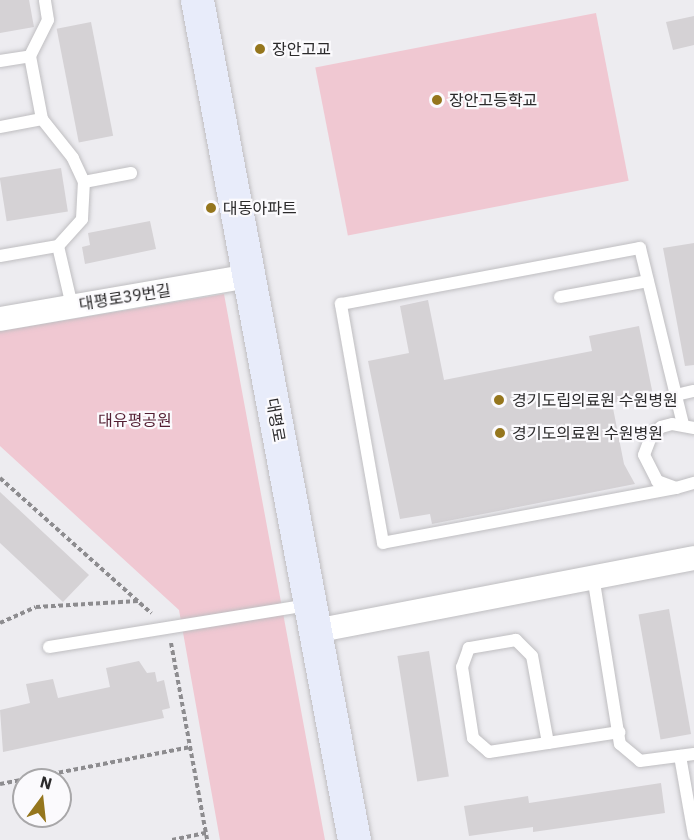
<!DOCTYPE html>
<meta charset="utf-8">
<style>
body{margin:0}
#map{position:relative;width:694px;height:840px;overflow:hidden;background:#edecf0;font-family:"IBM Plex Sans","Noto Sans KR",sans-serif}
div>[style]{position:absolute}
.green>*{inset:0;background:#f0c8d2;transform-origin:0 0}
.building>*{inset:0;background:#d5d2d5;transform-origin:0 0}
.path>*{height:4px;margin-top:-2px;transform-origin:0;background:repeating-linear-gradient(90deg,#8d8c8f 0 4.5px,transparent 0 7.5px)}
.roads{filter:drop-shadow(0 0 2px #bfbec1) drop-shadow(0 0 2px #bfbec1)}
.lane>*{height:12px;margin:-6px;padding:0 6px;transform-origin:6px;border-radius:6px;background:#fff}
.street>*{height:24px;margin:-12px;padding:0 12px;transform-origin:12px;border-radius:12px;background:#fff}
.secondary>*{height:33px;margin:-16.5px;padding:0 16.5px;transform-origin:16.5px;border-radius:16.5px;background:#e8ecfa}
.dots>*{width:16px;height:16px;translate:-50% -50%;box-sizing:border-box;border:3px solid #fbfafd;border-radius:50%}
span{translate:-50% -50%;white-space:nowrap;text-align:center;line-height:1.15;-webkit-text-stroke:4.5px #fbfafd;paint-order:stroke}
.poi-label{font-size:16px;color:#2b2a2b}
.left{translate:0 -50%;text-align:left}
.street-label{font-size:16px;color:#2b2a2b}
.park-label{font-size:16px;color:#531f32}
.north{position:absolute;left:12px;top:768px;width:60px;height:60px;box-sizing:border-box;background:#fbfafd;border:2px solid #a8a7a9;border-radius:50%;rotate:15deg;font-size:16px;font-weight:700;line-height:24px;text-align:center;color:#2b2a2b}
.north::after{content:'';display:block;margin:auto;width:21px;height:27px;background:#95761d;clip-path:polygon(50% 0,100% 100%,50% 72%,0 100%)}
</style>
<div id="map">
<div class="green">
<div style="left:596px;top:13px;width:171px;height:286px;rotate:79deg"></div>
<div style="clip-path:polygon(224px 294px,325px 840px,220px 840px,179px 610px,0 446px,0 331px)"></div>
</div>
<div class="building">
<div style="clip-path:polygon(0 0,29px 0,34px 27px,0 33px)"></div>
<div style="clip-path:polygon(694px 16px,694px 45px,673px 50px,666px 22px)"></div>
<div style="left:91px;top:22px;width:116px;height:35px;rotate:79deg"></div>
<div style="left:61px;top:168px;width:44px;height:62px;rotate:81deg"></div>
<div style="clip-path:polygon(150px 221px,156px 249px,85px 264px,82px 247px,90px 245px,88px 233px)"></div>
<div style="clip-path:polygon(694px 243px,694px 365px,685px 366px,663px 248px)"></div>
<div style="clip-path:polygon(428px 300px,444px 380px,592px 351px,589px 336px,639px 326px,653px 395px,612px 403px,624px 464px,635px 484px,432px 524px,430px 514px,400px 519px,368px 361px,409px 353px,400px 306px)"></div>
<div style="clip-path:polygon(0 492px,89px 575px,63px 602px,0 543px)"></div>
<div style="left:669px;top:609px;width:127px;height:31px;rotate:80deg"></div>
<div style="left:429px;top:651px;width:127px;height:32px;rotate:81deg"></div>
<div style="clip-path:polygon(139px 661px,147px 673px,155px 672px,157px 682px,164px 680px,170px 708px,162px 710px,164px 718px,3px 752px,0 710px,30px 703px,26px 684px,53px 679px,58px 698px,110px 687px,106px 668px)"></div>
<div style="clip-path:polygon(661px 783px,665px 813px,533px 832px,533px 827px,469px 836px,464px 806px,528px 796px,529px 803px)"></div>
</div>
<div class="path">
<div style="left:0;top:478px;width:203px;rotate:41.8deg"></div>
<div style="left:0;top:623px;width:39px;rotate:-24deg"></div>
<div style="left:36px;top:607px;width:102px;rotate:-3.4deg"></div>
<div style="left:171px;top:643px;width:200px;rotate:79.6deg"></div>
<div style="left:0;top:784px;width:194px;rotate:-11deg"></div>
<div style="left:172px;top:840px;width:35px;rotate:-12deg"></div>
</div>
<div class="roads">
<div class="lane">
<div style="left:30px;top:56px;width:40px;rotate:-63.4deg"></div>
<div style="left:48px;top:20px;width:20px;rotate:-99deg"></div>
<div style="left:0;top:61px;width:30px;rotate:-9deg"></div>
<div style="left:30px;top:56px;width:64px;rotate:79.2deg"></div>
<div style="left:42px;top:119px;width:43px;rotate:169.2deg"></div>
<div style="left:84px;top:182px;width:48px;rotate:-10.8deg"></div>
<div style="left:58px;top:246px;width:62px;rotate:76.9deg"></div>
<div style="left:0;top:256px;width:59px;rotate:-9.8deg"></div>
<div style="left:58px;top:246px;width:36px;rotate:-48deg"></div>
<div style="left:82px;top:219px;width:37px;rotate:-87deg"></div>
<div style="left:84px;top:182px;width:26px;rotate:-115deg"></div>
<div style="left:73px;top:158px;width:50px;rotate:-128.5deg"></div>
<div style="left:560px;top:297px;width:89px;rotate:-10.3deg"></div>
<div style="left:676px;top:395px;width:18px;rotate:-13deg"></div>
<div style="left:694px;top:428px;width:22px;rotate:-170deg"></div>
<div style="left:672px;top:424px;width:11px;rotate:165deg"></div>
<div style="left:661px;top:427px;width:11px;rotate:142deg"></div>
<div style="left:652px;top:434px;width:22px;rotate:111deg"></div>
<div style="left:644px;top:455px;width:29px;rotate:63deg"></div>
<div style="left:657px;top:481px;width:20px;rotate:20deg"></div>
<div style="left:676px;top:488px;width:19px;rotate:-16deg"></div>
<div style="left:676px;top:488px;width:298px;rotate:169.4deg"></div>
<div style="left:383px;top:543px;width:243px;rotate:-100deg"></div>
<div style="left:341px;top:304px;width:304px;rotate:-10.6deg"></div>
<div style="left:640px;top:248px;width:181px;rotate:76.3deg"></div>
<div style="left:593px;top:576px;width:170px;rotate:80.9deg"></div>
<div style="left:620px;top:744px;width:26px;rotate:40deg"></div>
<div style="left:640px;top:761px;width:54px;rotate:-7.4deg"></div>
<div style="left:49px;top:647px;width:262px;rotate:-9.2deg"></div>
<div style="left:548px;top:743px;width:88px;rotate:-100.4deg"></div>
<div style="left:532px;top:656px;width:23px;rotate:-135deg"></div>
<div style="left:516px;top:640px;width:48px;rotate:170.3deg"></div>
<div style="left:469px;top:648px;width:20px;rotate:110deg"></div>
<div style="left:462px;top:667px;width:72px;rotate:81.2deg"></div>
<div style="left:473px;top:738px;width:21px;rotate:41deg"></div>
<div style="left:489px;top:752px;width:132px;rotate:-8.7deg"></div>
<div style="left:680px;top:756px;width:80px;rotate:80deg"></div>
</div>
<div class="street">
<div style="left:0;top:319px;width:254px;rotate:-9.8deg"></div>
<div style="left:315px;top:631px;width:386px;rotate:-10.9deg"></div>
</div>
<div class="secondary">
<div style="left:197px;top:0;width:855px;rotate:79.41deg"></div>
</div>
</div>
<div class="dots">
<div style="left:260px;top:49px;background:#95761d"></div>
<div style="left:437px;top:100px;background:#95761d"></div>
<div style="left:211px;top:208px;background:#95761d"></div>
<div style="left:499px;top:400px;background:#95761d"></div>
<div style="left:500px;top:433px;background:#95761d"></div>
</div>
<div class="poi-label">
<span class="left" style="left:272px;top:49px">장안고교</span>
<span class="left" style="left:449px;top:100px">장안고등학교</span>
<span class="left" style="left:223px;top:208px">대동아파트</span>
<span class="left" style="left:512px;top:400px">경기도립의료원 수원병원</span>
<span class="left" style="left:512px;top:433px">경기도의료원 수원병원</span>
</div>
<div class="street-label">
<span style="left:125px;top:297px;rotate:-9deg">대평로39번길</span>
<span style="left:276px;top:420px;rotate:80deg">대평로</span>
</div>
<div class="park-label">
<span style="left:135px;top:420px">대유평공원</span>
</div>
<div class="north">N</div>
</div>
